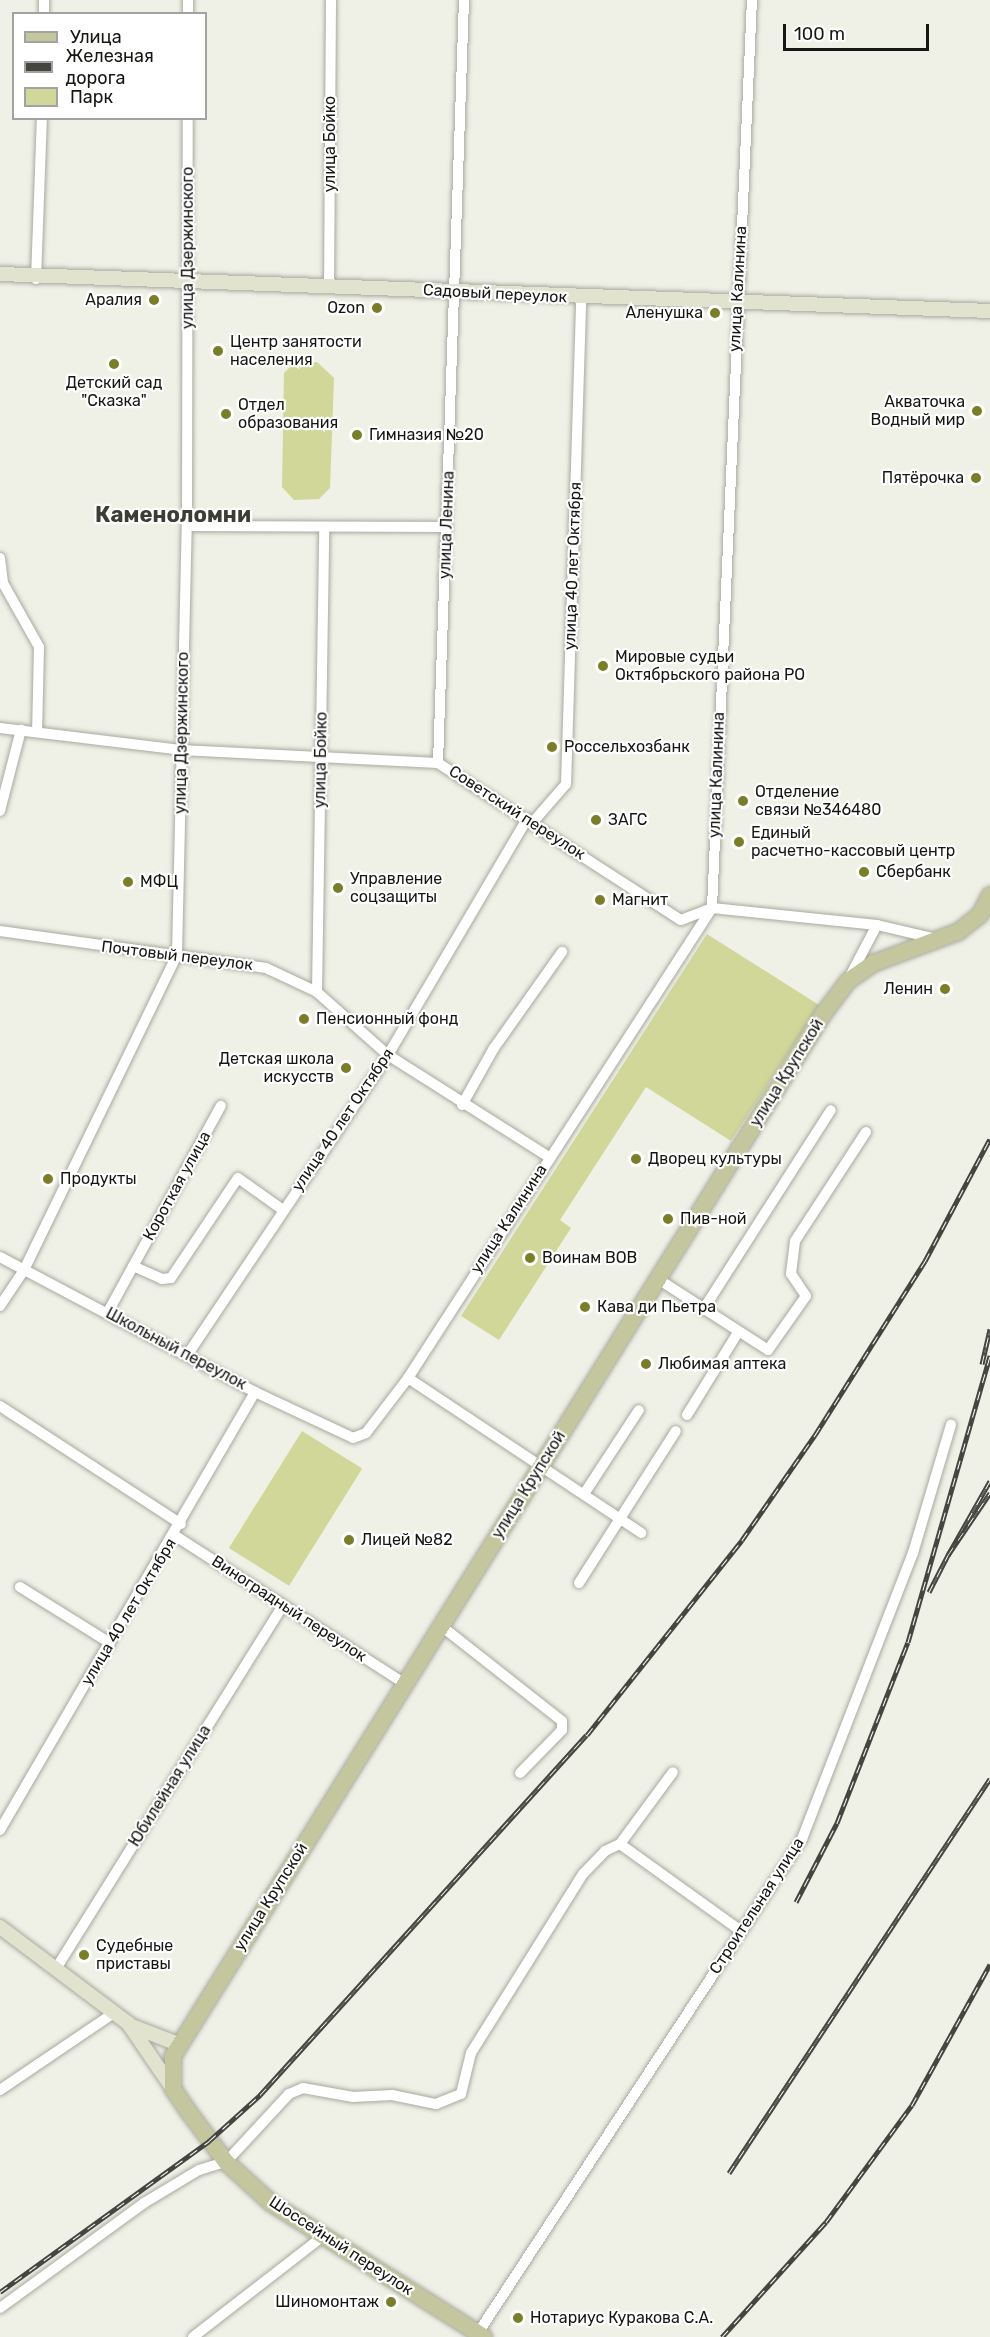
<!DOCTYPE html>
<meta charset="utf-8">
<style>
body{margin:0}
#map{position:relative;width:990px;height:2337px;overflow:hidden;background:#eff0e6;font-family:Rubik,sans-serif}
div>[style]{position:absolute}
.green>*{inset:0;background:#d1d799;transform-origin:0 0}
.roads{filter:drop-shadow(0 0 2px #a8a9a0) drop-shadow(0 0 2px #a8a9a0)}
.street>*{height:10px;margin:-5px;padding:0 5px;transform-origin:5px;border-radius:5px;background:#fff}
.secondary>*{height:14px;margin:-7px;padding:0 7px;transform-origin:7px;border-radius:7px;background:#e1e3ce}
.primary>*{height:16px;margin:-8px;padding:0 8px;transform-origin:8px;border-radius:8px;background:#c4c79d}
.rail>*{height:5px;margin-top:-2.5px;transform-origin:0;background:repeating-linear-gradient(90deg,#fff 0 9px,#464641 0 18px);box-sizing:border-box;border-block:2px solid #464641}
.dots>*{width:16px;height:16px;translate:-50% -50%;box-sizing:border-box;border:3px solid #fff;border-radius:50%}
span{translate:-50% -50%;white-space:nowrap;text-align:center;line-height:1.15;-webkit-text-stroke:4.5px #fff;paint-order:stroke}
.street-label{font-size:16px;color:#161613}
.poi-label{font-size:16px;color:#161613}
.right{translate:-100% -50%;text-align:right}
.left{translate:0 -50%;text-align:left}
.district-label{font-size:22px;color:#3c3d34;font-weight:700}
.legend{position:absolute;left:12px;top:12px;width:195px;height:108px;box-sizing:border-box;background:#fff;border:2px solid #a2a2a1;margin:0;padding:8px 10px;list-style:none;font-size:18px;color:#161613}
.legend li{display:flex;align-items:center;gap:12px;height:30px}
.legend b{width:30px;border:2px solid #a2a2a1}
.scale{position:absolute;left:783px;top:24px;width:146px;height:27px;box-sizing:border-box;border:3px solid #161613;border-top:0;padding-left:8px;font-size:18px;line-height:21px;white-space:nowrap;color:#161613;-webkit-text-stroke:4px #fff;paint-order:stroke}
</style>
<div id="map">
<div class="green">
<div style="clip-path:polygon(317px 362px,334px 378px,330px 488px,319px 499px,294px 500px,282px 487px,284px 373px,294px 363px)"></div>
<div style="clip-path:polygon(707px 934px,819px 1005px,731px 1141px,646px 1087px,560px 1220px,571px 1228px,499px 1340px,461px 1316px)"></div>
<div style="left:302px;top:1431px;width:71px;height:138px;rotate:32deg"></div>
</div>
<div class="roads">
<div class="street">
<div style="left:44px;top:14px;width:14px;rotate:-90deg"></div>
<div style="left:188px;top:14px;width:14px;rotate:-90deg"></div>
<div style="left:36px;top:279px;width:161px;rotate:-87.9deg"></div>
<div style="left:329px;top:288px;width:288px;rotate:-89.6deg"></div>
<div style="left:187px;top:526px;width:260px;rotate:0.2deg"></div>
<div style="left:0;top:558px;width:25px;rotate:83deg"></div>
<div style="left:3px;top:583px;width:73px;rotate:60.6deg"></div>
<div style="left:39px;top:647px;width:85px;rotate:91.3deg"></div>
<div style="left:0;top:728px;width:182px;rotate:6.9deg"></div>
<div style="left:181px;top:750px;width:257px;rotate:2.9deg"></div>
<div style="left:438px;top:763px;width:289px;rotate:32.9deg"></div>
<div style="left:681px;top:920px;width:33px;rotate:-21deg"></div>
<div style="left:712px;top:908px;width:166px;rotate:5.9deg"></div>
<div style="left:877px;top:925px;width:62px;rotate:13.1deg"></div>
<div style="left:438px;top:763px;width:763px;rotate:-88.05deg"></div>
<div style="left:0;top:811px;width:84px;rotate:-75.5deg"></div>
<div style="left:533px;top:822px;width:50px;rotate:-49deg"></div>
<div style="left:566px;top:784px;width:486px;rotate:-88.2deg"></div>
<div style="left:0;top:931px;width:269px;rotate:7.9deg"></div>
<div style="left:266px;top:968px;width:56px;rotate:25.2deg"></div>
<div style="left:317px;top:992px;width:95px;rotate:41.6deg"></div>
<div style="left:388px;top:1055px;width:191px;rotate:32.4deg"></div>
<div style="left:849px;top:978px;width:60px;rotate:-62.2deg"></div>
<div style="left:317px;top:992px;width:464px;rotate:-89.1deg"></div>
<div style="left:462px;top:1105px;width:65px;rotate:-60.7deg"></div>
<div style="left:494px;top:1048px;width:118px;rotate:-54.7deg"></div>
<div style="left:0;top:1257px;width:289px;rotate:27.9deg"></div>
<div style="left:255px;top:1392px;width:108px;rotate:25.1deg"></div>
<div style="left:353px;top:1438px;width:14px;rotate:-21deg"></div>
<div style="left:366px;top:1433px;width:69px;rotate:-52.6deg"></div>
<div style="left:408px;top:1378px;width:560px;rotate:-57.1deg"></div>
<div style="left:712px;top:908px;width:909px;rotate:-87.48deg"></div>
<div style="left:133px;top:1266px;width:32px;rotate:24deg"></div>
<div style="left:162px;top:1279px;width:9px;rotate:-6deg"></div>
<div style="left:171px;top:1278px;width:120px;rotate:-56.2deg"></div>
<div style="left:238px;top:1178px;width:55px;rotate:35.4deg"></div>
<div style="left:658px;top:1279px;width:131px;rotate:32.8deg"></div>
<div style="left:768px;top:1350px;width:66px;rotate:-54.9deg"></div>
<div style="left:806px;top:1296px;width:27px;rotate:-124deg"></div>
<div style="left:791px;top:1274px;width:33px;rotate:-83deg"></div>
<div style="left:795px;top:1241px;width:130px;rotate:-56.9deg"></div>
<div style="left:0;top:1306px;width:43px;rotate:-56.3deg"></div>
<div style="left:24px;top:1270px;width:350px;rotate:-64.1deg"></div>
<div style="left:177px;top:955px;width:429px;rotate:-88.7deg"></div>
<div style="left:187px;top:526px;width:408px;rotate:-89.9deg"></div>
<div style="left:703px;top:1310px;width:237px;rotate:-57.4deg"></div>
<div style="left:108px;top:1312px;width:235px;rotate:-61.3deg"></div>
<div style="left:188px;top:1354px;width:360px;rotate:-56.2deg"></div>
<div style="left:388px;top:1055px;width:274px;rotate:-59.5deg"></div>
<div style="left:408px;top:1378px;width:280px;rotate:33.6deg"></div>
<div style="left:0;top:1406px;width:216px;rotate:33.1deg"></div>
<div style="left:687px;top:1415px;width:95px;rotate:-58.3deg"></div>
<div style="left:584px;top:1494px;width:100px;rotate:-56.8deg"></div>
<div style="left:174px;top:1535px;width:274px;rotate:32.8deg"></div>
<div style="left:579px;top:1583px;width:180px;rotate:-57.5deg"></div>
<div style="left:20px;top:1587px;width:106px;rotate:31.9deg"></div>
<div style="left:440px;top:1625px;width:155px;rotate:38.2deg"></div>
<div style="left:562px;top:1721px;width:9px;rotate:90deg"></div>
<div style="left:562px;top:1730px;width:60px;rotate:134.3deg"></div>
<div style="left:0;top:1830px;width:507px;rotate:-59.79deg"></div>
<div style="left:620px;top:1844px;width:149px;rotate:35.7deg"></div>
<div style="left:57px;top:1967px;width:427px;rotate:-58deg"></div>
<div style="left:0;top:2090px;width:139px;rotate:-34.1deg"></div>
<div style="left:0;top:2308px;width:178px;rotate:-36.1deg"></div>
<div style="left:144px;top:2203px;width:64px;rotate:-31deg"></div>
<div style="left:199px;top:2170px;width:28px;rotate:-17deg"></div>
<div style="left:226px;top:2162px;width:93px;rotate:-47.2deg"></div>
<div style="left:289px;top:2094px;width:15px;rotate:-23deg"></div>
<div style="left:303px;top:2088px;width:51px;rotate:10.2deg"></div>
<div style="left:353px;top:2097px;width:39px;rotate:-3deg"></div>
<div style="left:392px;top:2095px;width:45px;rotate:11.6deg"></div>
<div style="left:436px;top:2104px;width:27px;rotate:-22deg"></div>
<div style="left:461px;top:2094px;width:42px;rotate:-76.3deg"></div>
<div style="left:471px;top:2053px;width:211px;rotate:-58deg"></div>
<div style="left:583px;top:1874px;width:32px;rotate:-46deg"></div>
<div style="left:605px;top:1851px;width:17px;rotate:-25deg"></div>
<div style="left:620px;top:1844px;width:89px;rotate:-53.6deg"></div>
<div style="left:478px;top:2333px;width:591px;rotate:-56.74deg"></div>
<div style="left:802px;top:1839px;width:307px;rotate:-68.8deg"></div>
<div style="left:913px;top:1553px;width:134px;rotate:-73.5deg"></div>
<div style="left:193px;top:2337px;width:165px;rotate:-37.8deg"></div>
</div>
<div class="secondary">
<div style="left:0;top:274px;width:991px;rotate:2.14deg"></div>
<div style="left:0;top:1927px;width:160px;rotate:36.9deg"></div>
<div style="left:128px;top:2023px;width:80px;rotate:55.7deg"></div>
<div style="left:132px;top:2026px;width:49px;rotate:21.4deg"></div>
</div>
<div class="primary">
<div style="left:484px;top:2337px;width:253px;rotate:-147.8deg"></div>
<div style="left:270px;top:2202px;width:59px;rotate:-137.7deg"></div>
<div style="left:226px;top:2162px;width:64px;rotate:-126.7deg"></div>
<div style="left:188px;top:2111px;width:27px;rotate:-124deg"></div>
<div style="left:173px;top:2089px;width:33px;rotate:-90deg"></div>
<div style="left:173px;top:2056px;width:1229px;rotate:-58.03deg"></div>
<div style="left:824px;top:1013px;width:40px;rotate:-53deg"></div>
<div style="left:848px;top:981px;width:32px;rotate:-35deg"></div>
<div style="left:874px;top:963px;width:90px;rotate:-20.3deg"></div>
<div style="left:958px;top:932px;width:28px;rotate:-38deg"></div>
<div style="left:980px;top:915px;width:22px;rotate:-63deg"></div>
</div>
</div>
<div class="rail">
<div style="left:982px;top:1364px;width:36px;rotate:-77deg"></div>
<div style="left:990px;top:1481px;width:85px;rotate:119.6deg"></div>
<div style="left:948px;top:1555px;width:75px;rotate:-55.9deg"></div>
<div style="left:929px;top:1592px;width:42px;rotate:-62.8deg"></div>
<div style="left:796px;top:1902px;width:89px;rotate:-62.6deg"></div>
<div style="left:837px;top:1823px;width:194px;rotate:-68.6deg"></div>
<div style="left:908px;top:1642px;width:298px;rotate:-74deg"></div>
<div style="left:729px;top:2173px;width:473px;rotate:-56.5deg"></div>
<div style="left:0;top:2292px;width:258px;rotate:-35.8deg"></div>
<div style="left:209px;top:2141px;width:69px;rotate:-42deg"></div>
<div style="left:260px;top:2095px;width:486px;rotate:-47.8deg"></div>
<div style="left:587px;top:1735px;width:249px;rotate:-51.5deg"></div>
<div style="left:742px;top:1540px;width:128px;rotate:-55.2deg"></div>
<div style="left:815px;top:1435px;width:206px;rotate:-57.7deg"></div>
<div style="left:925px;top:1261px;width:138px;rotate:-62deg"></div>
<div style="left:722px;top:2337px;width:155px;rotate:-47.9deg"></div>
<div style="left:826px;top:2222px;width:145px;rotate:-53.7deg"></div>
<div style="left:912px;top:2105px;width:161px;rotate:-61deg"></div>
</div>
<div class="dots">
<div style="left:154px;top:300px;background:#797e27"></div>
<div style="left:377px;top:308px;background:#797e27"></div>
<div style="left:715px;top:313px;background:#797e27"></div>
<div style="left:218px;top:351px;background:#797e27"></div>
<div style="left:114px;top:364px;background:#797e27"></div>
<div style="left:977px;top:411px;background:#797e27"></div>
<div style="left:226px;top:414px;background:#797e27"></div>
<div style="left:357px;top:435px;background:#797e27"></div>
<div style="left:976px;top:478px;background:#797e27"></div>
<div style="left:603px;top:666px;background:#797e27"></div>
<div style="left:552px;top:747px;background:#797e27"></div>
<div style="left:743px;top:801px;background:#797e27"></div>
<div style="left:596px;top:820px;background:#797e27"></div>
<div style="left:739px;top:842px;background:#797e27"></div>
<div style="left:864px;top:872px;background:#797e27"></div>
<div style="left:128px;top:882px;background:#797e27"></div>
<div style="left:338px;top:888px;background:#797e27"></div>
<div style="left:600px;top:900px;background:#797e27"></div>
<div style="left:945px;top:989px;background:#797e27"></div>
<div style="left:304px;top:1019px;background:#797e27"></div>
<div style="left:346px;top:1068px;background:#797e27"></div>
<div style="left:636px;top:1159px;background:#797e27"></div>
<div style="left:48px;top:1179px;background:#797e27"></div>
<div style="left:668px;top:1219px;background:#797e27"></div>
<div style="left:530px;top:1258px;background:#797e27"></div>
<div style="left:585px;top:1307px;background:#797e27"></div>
<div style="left:646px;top:1364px;background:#797e27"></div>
<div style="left:349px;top:1540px;background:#797e27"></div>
<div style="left:84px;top:1955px;background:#797e27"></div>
<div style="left:391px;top:2302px;background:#797e27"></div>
<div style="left:518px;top:2318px;background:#797e27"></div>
</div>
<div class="street-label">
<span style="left:330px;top:144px;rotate:-90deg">улица Бойко</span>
<span style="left:188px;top:248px;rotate:-90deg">улица Дзержинского</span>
<span style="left:738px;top:289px;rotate:-87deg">улица Калинина</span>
<span style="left:495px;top:294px;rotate:3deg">Садовый переулок</span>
<span style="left:447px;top:525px;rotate:-88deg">улица Ленина</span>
<span style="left:573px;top:566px;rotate:-88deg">улица 40 лет Октября</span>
<span style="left:182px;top:733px;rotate:-89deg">улица Дзержинского</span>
<span style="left:321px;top:760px;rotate:-89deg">улица Бойко</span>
<span style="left:717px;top:775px;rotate:-88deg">улица Калинина</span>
<span style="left:517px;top:813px;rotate:33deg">Советский переулок</span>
<span style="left:177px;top:956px;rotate:7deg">Почтовый переулок</span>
<span style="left:787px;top:1073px;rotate:-58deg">улица Крупской</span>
<span style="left:343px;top:1120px;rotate:-56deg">улица 40 лет Октября</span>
<span style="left:177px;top:1186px;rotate:-61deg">Короткая улица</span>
<span style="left:509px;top:1219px;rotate:-57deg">улица Калинина</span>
<span style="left:176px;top:1349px;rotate:28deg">Школьный переулок</span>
<span style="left:529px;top:1485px;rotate:-58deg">улица Крупской</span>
<span style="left:289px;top:1609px;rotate:33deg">Виноградный переулок</span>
<span style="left:129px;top:1612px;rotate:-59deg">улица 40 лет Октября</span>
<span style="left:170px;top:1786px;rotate:-58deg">Юбилейная улица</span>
<span style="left:271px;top:1897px;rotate:-58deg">улица Крупской</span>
<span style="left:757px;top:1906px;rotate:-57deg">Строительная улица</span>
<span style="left:341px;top:2246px;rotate:33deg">Шоссейный переулок</span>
</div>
<div class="poi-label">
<span class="right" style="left:142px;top:300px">Аралия</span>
<span class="right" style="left:365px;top:308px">Ozon</span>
<span class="right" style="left:703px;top:313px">Аленушка</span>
<span class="left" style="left:230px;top:351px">Центр занятости<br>населения</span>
<span style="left:114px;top:392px">Детский сад<br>"Сказка"</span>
<span class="right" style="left:965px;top:411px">Акваточка<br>Водный мир</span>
<span class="left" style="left:238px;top:414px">Отдел<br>образования</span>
<span class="left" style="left:369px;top:435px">Гимназия №20</span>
<span class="right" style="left:964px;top:478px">Пятёрочка</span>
<span class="left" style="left:615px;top:666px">Мировые судьи<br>Октябрьского района РО</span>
<span class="left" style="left:564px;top:747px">Россельхозбанк</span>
<span class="left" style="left:755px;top:801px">Отделение<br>связи №346480</span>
<span class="left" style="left:608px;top:820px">ЗАГС</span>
<span class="left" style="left:751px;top:842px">Единый<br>расчетно-кассовый центр</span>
<span class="left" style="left:876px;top:872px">Сбербанк</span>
<span class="left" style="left:350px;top:888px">Управление<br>соцзащиты</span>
<span class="left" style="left:140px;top:882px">МФЦ</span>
<span class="left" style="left:612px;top:900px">Магнит</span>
<span class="right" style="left:933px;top:989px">Ленин</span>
<span class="left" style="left:316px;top:1019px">Пенсионный фонд</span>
<span class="right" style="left:334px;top:1068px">Детская школа<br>искусств</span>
<span class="left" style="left:648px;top:1159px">Дворец культуры</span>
<span class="left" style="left:60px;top:1179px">Продукты</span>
<span class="left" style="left:680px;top:1219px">Пив-ной</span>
<span class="left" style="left:542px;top:1258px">Воинам ВОВ</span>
<span class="left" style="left:597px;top:1307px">Кава ди Пьетра</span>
<span class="left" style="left:658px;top:1364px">Любимая аптека</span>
<span class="left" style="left:361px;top:1540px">Лицей №82</span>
<span class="left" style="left:96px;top:1955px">Судебные<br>приставы</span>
<span class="right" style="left:379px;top:2302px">Шиномонтаж</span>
<span class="left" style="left:530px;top:2318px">Нотариус Куракова С.А.</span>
</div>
<div class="district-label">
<span style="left:173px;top:515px">Каменоломни</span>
</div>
<ul class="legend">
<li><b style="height:8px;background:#c4c79d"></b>Улица</li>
<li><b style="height:8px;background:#464641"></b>Железная дорога</li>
<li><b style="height:16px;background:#d1d799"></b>Парк</li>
</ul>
<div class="scale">100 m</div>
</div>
